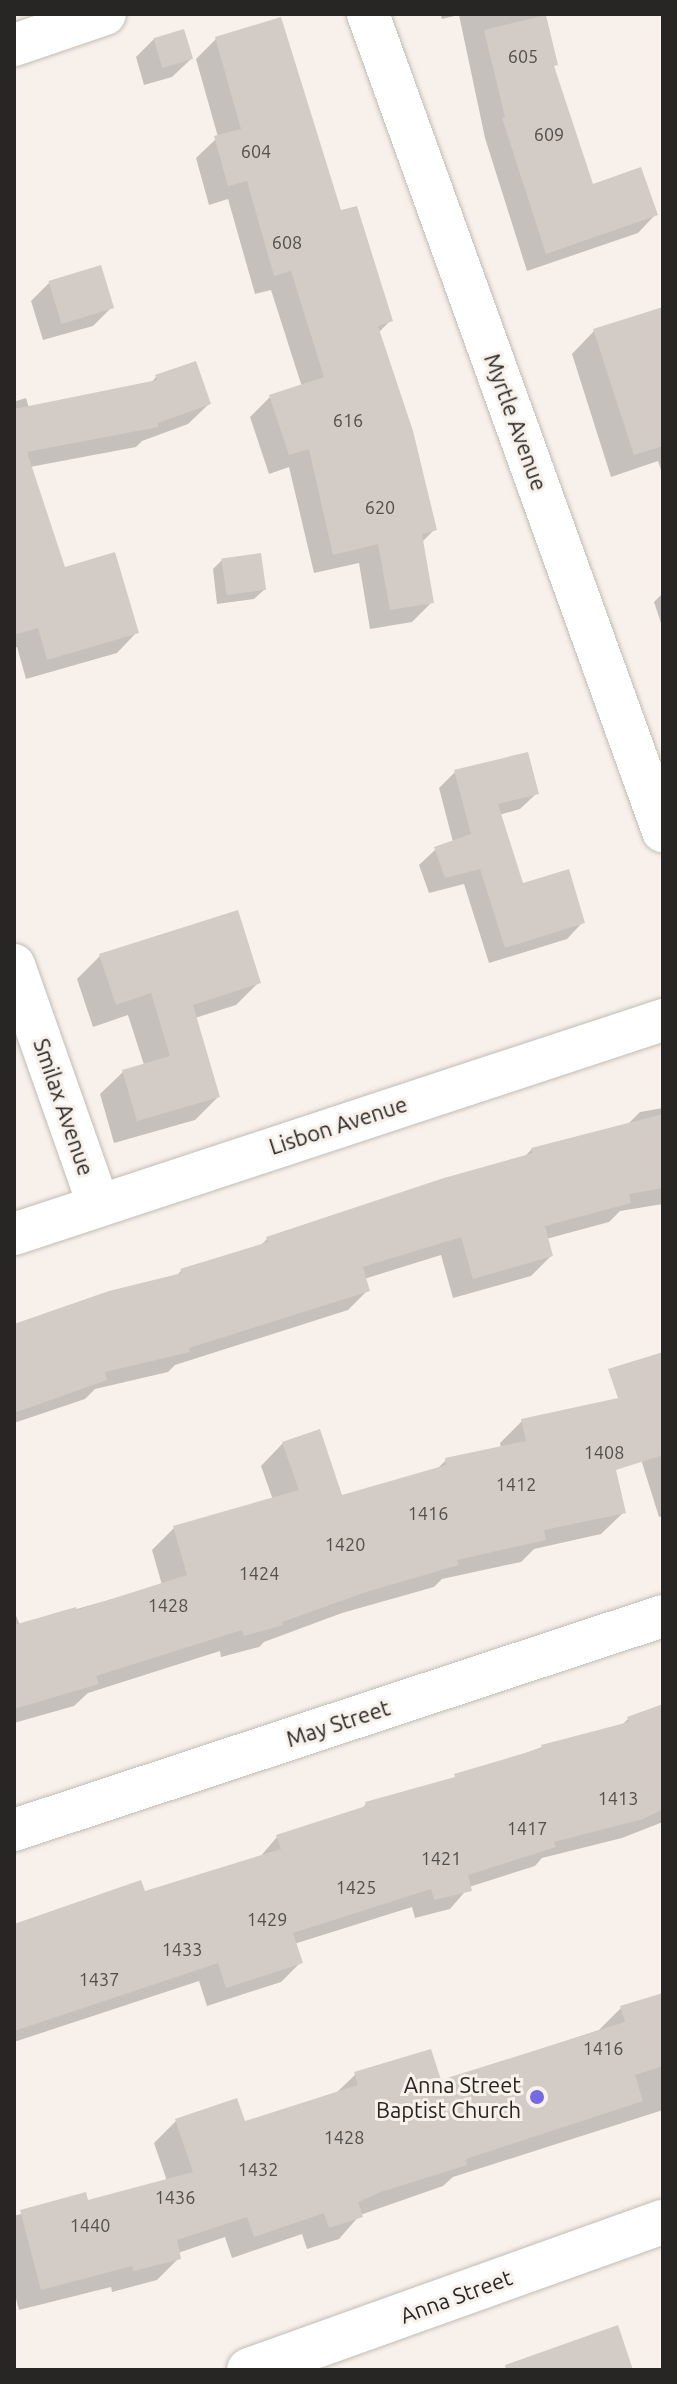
<!DOCTYPE html>
<style>
body{margin:0}
#map{position:relative;width:677px;height:2384px;overflow:hidden;background:#f8f1eb;font-family:Ubuntu,sans-serif}
div>[style]{position:absolute}
.shadow>*{inset:0;background:#0003}
.building>*{inset:0;background:#d2cbc6;transform-origin:0 0}
.roads{filter:drop-shadow(0 0 2px #c2bcb6) drop-shadow(0 0 2px #c2bcb6)}
.minor>*{height:42px;margin:-21px;padding:0 21px;transform-origin:21px;border-radius:21px;background:#fff}
.tertiary>*{height:44px;margin:-22px;padding:0 22px;transform-origin:22px;border-radius:22px;background:#fff}
.dots>*{width:22px;height:22px;translate:-50% -50%;box-sizing:border-box;border:4px solid #f8f1eb;border-radius:50%}
span{translate:-50% -50%;white-space:nowrap;text-align:center;line-height:1.15;-webkit-text-stroke:6px #f8f1eb;paint-order:stroke}
.number-label{font-size:18px;color:#524f4c}
.number-label span{-webkit-text-stroke-width:0}
.street-label{font-size:22px;color:#282624}
.poi-label{font-size:22px;color:#282624}
.right{translate:-100% -50%;text-align:right}
.frame{position:absolute;inset:0;border:16px solid #282624;pointer-events:none}
</style>
<div id="map">
<div class="shadow">
<div style="clip-path:polygon(440px 14px,543px 14px,556px 64px,553px 68px,592px 187px,656px 214px,638px 233px,527px 271px,485px 138px,459px 15px,442px 19px)"></div>
<div style="clip-path:polygon(154px 39px,191px 59px,172px 77px,144px 85px,136px 57px)"></div>
<div style="clip-path:polygon(216px 39px,340px 213px,391px 320px,378px 333px,434px 530px,421px 543px,432px 602px,412px 622px,370px 629px,359px 563px,314px 573px,289px 467px,269px 474px,250px 417px,270px 397px,302px 387px,271px 290px,255px 294px,228px 199px,209px 205px,196px 158px,218px 137px,196px 59px)"></div>
<div style="clip-path:polygon(50px 282px,112px 307px,93px 326px,43px 340px,31px 301px)"></div>
<div style="clip-path:polygon(663px 309px,663px 476px,658px 461px,611px 477px,572px 354px,594px 331px)"></div>
<div style="clip-path:polygon(156px 377px,209px 404px,188px 424px,142px 441px,136px 447px,30px 467px,63px 570px,137px 632px,117px 653px,26px 679px,17px 647px,14px 648px,14px 397px,16px 401px,26px 398px,29px 408px,150px 384px)"></div>
<div style="clip-path:polygon(222px 560px,264px 590px,254px 599px,217px 604px,213px 569px)"></div>
<div style="clip-path:polygon(663px 593px,663px 629px,654px 602px)"></div>
<div style="clip-path:polygon(455px 772px,537px 793px,520px 809px,499px 815px,522px 886px,583px 922px,567px 939px,489px 963px,464px 884px,429px 893px,419px 865px,436px 849px,453px 842px,439px 788px)"></div>
<div style="clip-path:polygon(100px 956px,259px 982px,236px 1005px,195px 1018px,218px 1097px,195px 1120px,114px 1143px,100px 1094px,123px 1072px,144px 1065px,128px 1015px,93px 1027px,77px 979px)"></div>
<div style="clip-path:polygon(663px 1108px,663px 1204px,620px 1211px,609px 1222px,546px 1239px,551px 1256px,531px 1276px,453px 1298px,441px 1255px,364px 1279px,368px 1290px,348px 1310px,175px 1365px,168px 1372px,95px 1389px,85px 1399px,14px 1423px,14px 1325px,175px 1277px,181px 1271px,260px 1246px,267px 1239px,524px 1157px,532px 1149px,627px 1125px,640px 1112px)"></div>
<div style="clip-path:polygon(663px 1355px,663px 1516px,659px 1517px,618px 1386px)"></div>
<div style="clip-path:polygon(522px 1421px,624px 1512px,601px 1534px,534px 1549px,521px 1562px,442px 1579px,434px 1587px,342px 1613px,264px 1642px,259px 1647px,221px 1657px,220px 1651px,88px 1693px,74px 1706px,14px 1723px,14px 1611px,20px 1625px,162px 1585px,152px 1550px,174px 1528px,273px 1500px,261px 1466px,283px 1443px,341px 1497px,436px 1470px,446px 1460px,501px 1448px,500px 1443px)"></div>
<div style="clip-path:polygon(663px 1707px,663px 1822px,622px 1838px,542px 1858px,535px 1866px,469px 1887px,450px 1909px,415px 1918px,412px 1907px,294px 1944px,300px 1963px,281px 1982px,207px 2006px,199px 1981px,14px 2042px,14px 1926px,144px 1894px,259px 1858px,277px 1837px,361px 1810px,366px 1804px,451px 1781px,542px 1747px,621px 1726px,628px 1719px)"></div>
<div style="clip-path:polygon(663px 1995px,663px 2110px,453px 2177px,443px 2186px,360px 2215px,339px 2239px,307px 2249px,302px 2234px,232px 2258px,225px 2237px,178px 2253px,179px 2258px,157px 2280px,112px 2292px,111px 2287px,19px 2310px,14px 2291px,14px 2216px,85px 2195px,87px 2202px,167px 2181px,154px 2143px,176px 2121px,244px 2124px,335px 2094px,356px 2074px,440px 2083px,599px 2030px,621px 2008px)"></div>
</div>
<div class="building">
<div style="clip-path:polygon(546px 15px,558px 65px,554px 66px,593px 184px,641px 167px,658px 215px,546px 254px,502px 118px,505px 117px,484px 30px)"></div>
<div style="clip-path:polygon(281px 17px,341px 210px,357px 206px,393px 321px,378px 326px,413px 431px,437px 530px,422px 534px,434px 603px,390px 610px,378px 544px,333px 555px,309px 449px,289px 455px,269px 395px,324px 377px,291px 271px,274px 276px,247px 181px,228px 186px,214px 136px,241px 129px,215px 37px)"></div>
<div style="left:184px;top:29px;width:31px;height:32px;rotate:73deg"></div>
<div style="left:101px;top:265px;width:45px;height:55px;rotate:73deg"></div>
<div style="clip-path:polygon(663px 307px,663px 446px,634px 455px,593px 329px)"></div>
<div style="clip-path:polygon(196px 361px,211px 404px,158px 423px,158px 427px,27px 452px,65px 567px,115px 552px,139px 633px,47px 660px,38px 628px,14px 635px,14px 409px,157px 380px,155px 375px)"></div>
<div style="left:261px;top:553px;width:37px;height:40px;rotate:82deg"></div>
<div style="clip-path:polygon(528px 752px,539px 794px,498px 804px,523px 883px,569px 869px,585px 923px,505px 948px,480px 869px,445px 878px,434px 847px,471px 834px,454px 770px)"></div>
<div style="clip-path:polygon(238px 910px,261px 983px,193px 1005px,220px 1097px,137px 1121px,122px 1070px,170px 1056px,151px 993px,116px 1005px,99px 954px)"></div>
<div style="clip-path:polygon(663px 1114px,663px 1188px,629px 1194px,631px 1203px,545px 1226px,553px 1256px,473px 1279px,461px 1237px,363px 1267px,370px 1291px,189px 1348px,190px 1352px,105px 1372px,107px 1380px,14px 1413px,14px 1324px,109px 1291px,182px 1273px,180px 1269px,268px 1242px,266px 1237px,444px 1178px,533px 1153px,531px 1148px)"></div>
<div style="clip-path:polygon(663px 1352px,663px 1455px,616px 1470px,626px 1513px,544px 1530px,546px 1540px,457px 1560px,459px 1565px,366px 1592px,282px 1622px,283px 1625px,244px 1636px,242px 1630px,96px 1676px,99px 1684px,14px 1709px,14px 1625px,76px 1607px,77px 1610px,187px 1575px,173px 1526px,299px 1490px,282px 1442px,320px 1429px,342px 1495px,446px 1465px,445px 1458px,526px 1441px,521px 1419px,618px 1398px,608px 1369px)"></div>
<div style="clip-path:polygon(663px 1704px,663px 1809px,643px 1819px,554px 1842px,556px 1847px,468px 1875px,472px 1891px,434px 1900px,431px 1889px,293px 1933px,303px 1963px,226px 1988px,218px 1963px,14px 2031px,14px 1924px,141px 1880px,145px 1891px,281px 1849px,276px 1835px,366px 1806px,365px 1802px,455px 1777px,454px 1774px,542px 1748px,541px 1745px,629px 1722px,627px 1717px)"></div>
<div style="clip-path:polygon(663px 1993px,663px 2066px,635px 2075px,643px 2101px,466px 2159px,467px 2165px,381px 2192px,358px 2202px,363px 2217px,329px 2228px,324px 2213px,254px 2237px,247px 2217px,177px 2240px,181px 2259px,134px 2271px,132px 2266px,41px 2290px,20px 2210px,86px 2192px,88px 2200px,193px 2172px,175px 2119px,237px 2098px,245px 2121px,358px 2085px,354px 2072px,431px 2049px,441px 2080px,625px 2022px,620px 2006px)"></div>
<div style="clip-path:polygon(618px 2325px,633px 2370px,506px 2370px,505px 2365px)"></div>
</div>
<div class="roads">
<div class="minor">
<div style="left:368px;top:14px;width:869px;rotate:70.15deg"></div>
<div style="left:14px;top:45px;width:96px;rotate:-18.8deg"></div>
<div style="left:14px;top:965px;width:252px;rotate:70.6deg"></div>
<div style="left:14px;top:1234px;width:683px;rotate:-18.25deg"></div>
<div style="left:14px;top:1830px;width:683px;rotate:-18.25deg"></div>
</div>
<div class="tertiary">
<div style="left:249px;top:2370px;width:440px;rotate:-19.7deg"></div>
</div>
</div>
<div class="dots">
<div style="left:537px;top:2097px;background:#7569e4"></div>
</div>
<div class="number-label">
<span style="left:523px;top:56px">605</span>
<span style="left:549px;top:134px">609</span>
<span style="left:256px;top:151px">604</span>
<span style="left:287px;top:242px">608</span>
<span style="left:348px;top:420px">616</span>
<span style="left:380px;top:507px">620</span>
<span style="left:604px;top:1452px">1408</span>
<span style="left:516px;top:1484px">1412</span>
<span style="left:428px;top:1513px">1416</span>
<span style="left:345px;top:1544px">1420</span>
<span style="left:259px;top:1573px">1424</span>
<span style="left:168px;top:1605px">1428</span>
<span style="left:618px;top:1798px">1413</span>
<span style="left:527px;top:1828px">1417</span>
<span style="left:441px;top:1858px">1421</span>
<span style="left:356px;top:1887px">1425</span>
<span style="left:267px;top:1919px">1429</span>
<span style="left:182px;top:1949px">1433</span>
<span style="left:99px;top:1979px">1437</span>
<span style="left:603px;top:2048px">1416</span>
<span style="left:344px;top:2137px">1428</span>
<span style="left:258px;top:2169px">1432</span>
<span style="left:175px;top:2197px">1436</span>
<span style="left:90px;top:2225px">1440</span>
</div>
<div class="street-label">
<span style="left:516px;top:422px;rotate:70deg">Myrtle Avenue</span>
<span style="left:64px;top:1107px;rotate:71deg">Smilax Avenue</span>
<span style="left:338px;top:1125px;rotate:-18deg">Lisbon Avenue</span>
<span style="left:338px;top:1723px;rotate:-18deg">May Street</span>
<span style="left:456px;top:2296px;rotate:-20deg">Anna Street</span>
</div>
<div class="poi-label">
<span class="right" style="left:521px;top:2097px">Anna Street<br>Baptist Church</span>
</div>
<div class="frame"></div>
</div>
